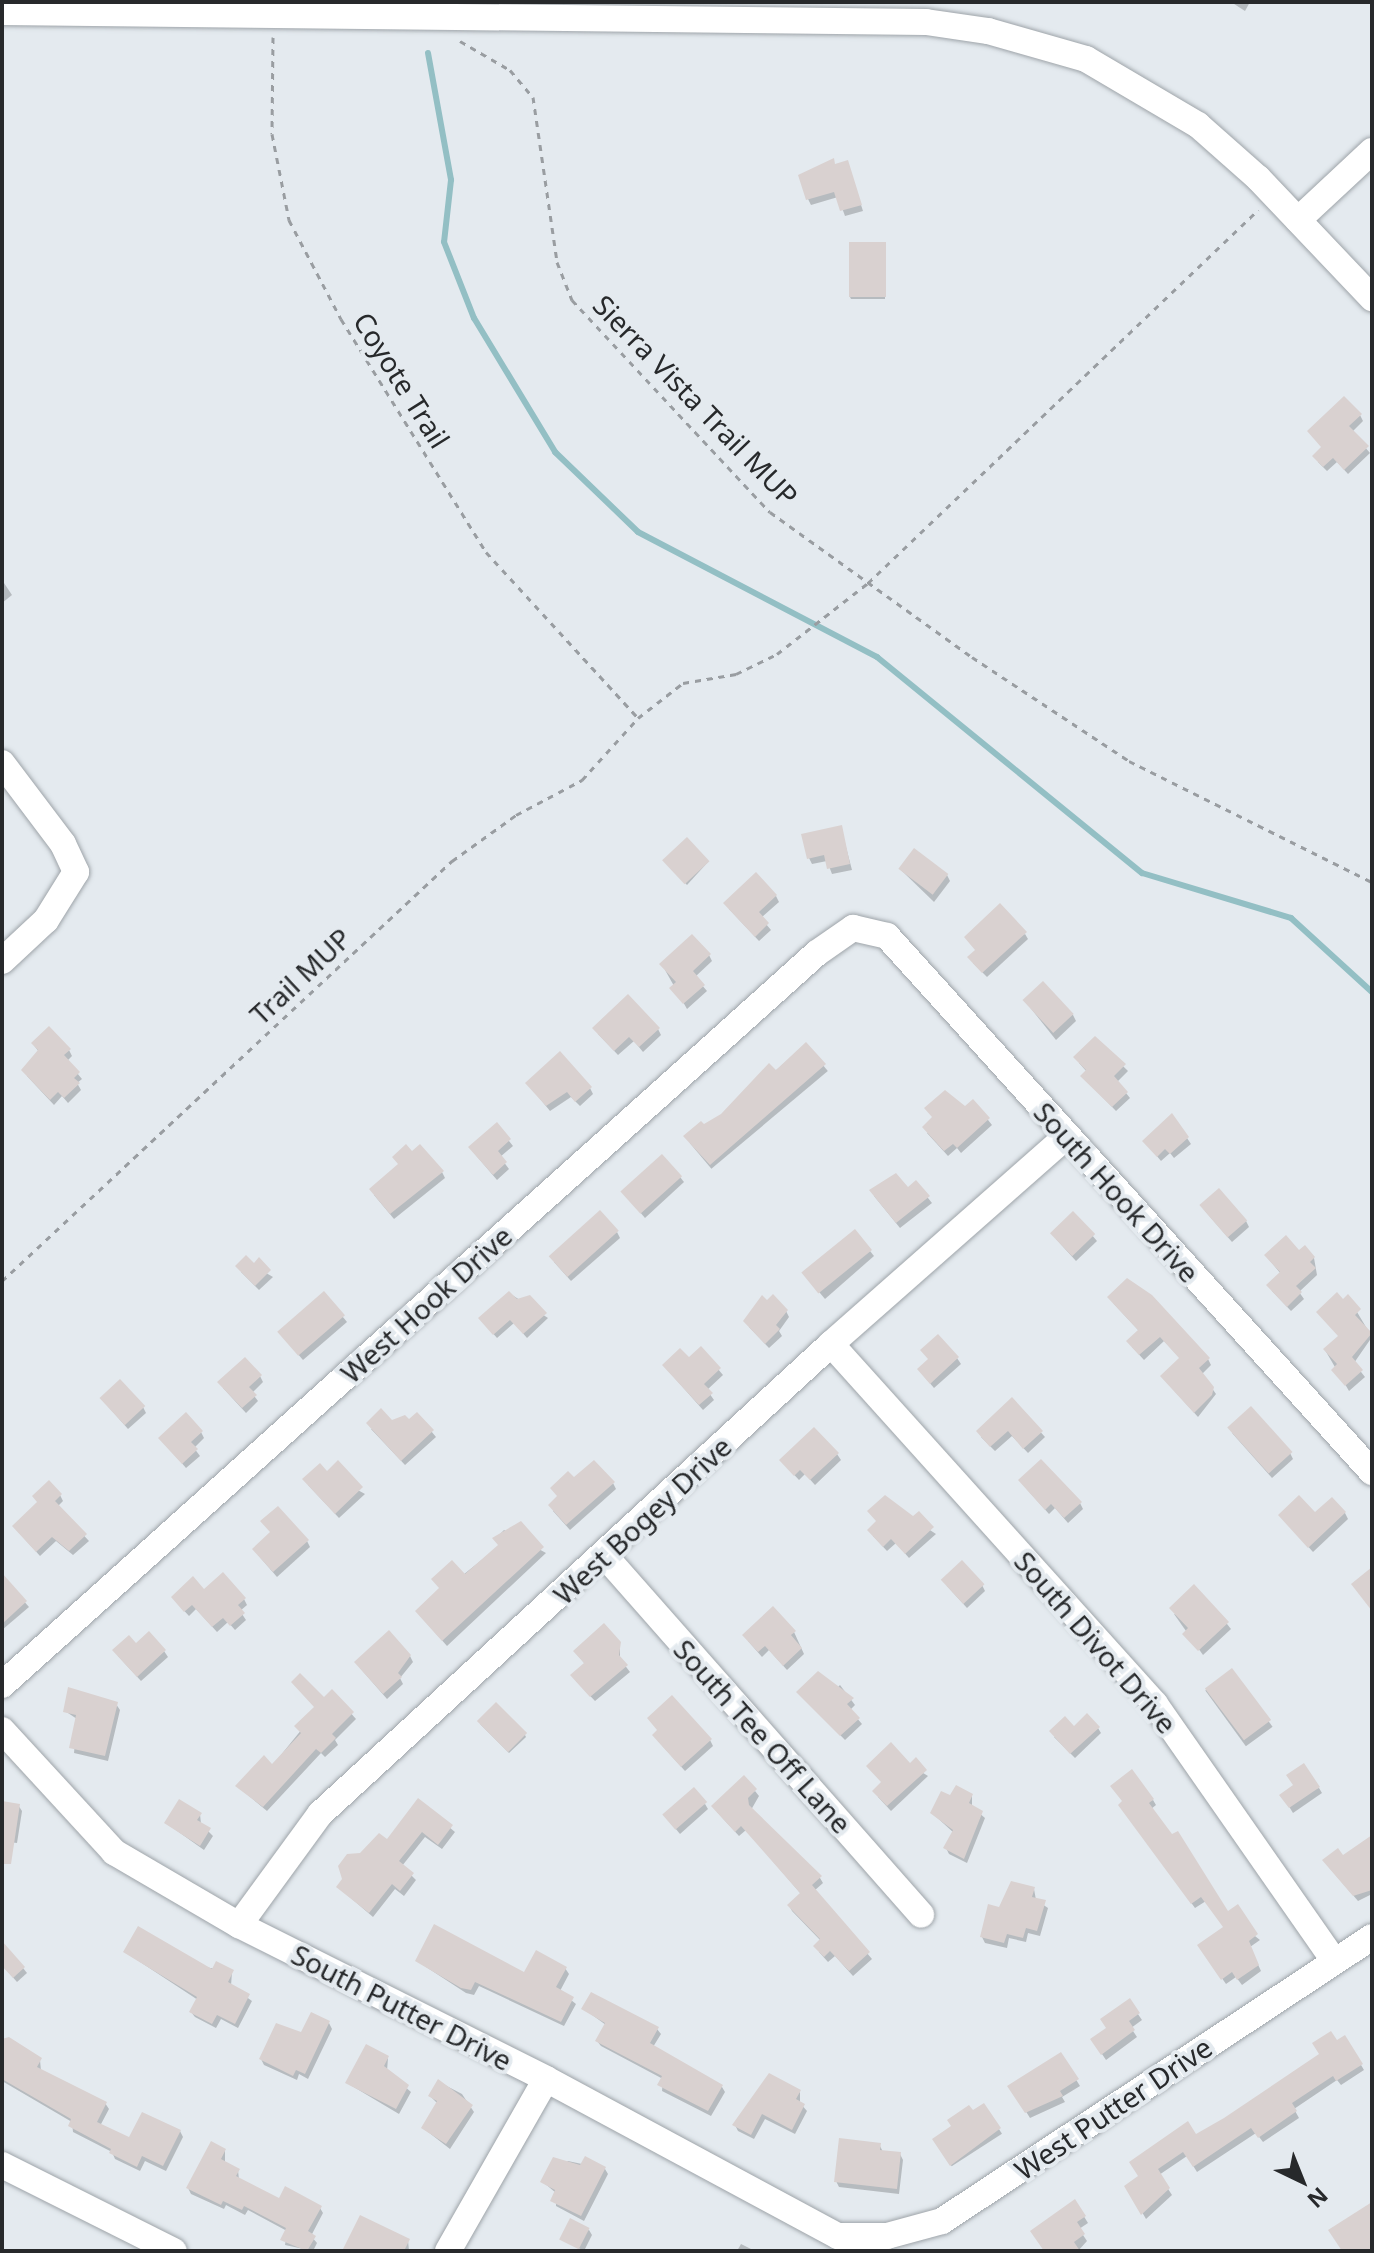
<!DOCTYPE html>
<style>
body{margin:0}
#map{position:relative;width:1374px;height:2253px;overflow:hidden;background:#e4eaef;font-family:"Noto Sans",sans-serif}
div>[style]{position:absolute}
.shadow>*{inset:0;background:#0003;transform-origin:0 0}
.stream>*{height:6px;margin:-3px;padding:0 3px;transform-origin:3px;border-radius:3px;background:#93bfc4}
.building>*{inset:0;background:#d9d1d0;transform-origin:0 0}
.path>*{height:3px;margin-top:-1.5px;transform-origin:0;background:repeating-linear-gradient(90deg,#999da1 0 6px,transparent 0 12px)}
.roads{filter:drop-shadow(0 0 2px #9ea4a9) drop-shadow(0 0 2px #9ea4a9)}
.minor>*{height:26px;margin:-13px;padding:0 13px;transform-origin:13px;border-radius:13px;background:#fff}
span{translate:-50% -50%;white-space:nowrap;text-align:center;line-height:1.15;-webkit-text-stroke:8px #e4eaef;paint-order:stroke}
.street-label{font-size:28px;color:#27292b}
.frame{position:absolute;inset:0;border:4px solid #27292b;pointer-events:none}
.north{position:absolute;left:1262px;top:2141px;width:80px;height:80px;-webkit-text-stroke:6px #e4eaef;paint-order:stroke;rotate:137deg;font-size:22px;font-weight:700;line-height:32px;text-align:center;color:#27292b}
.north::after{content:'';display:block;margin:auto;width:28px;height:36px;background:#27292b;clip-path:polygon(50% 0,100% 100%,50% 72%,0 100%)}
</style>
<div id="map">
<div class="shadow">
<div style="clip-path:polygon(1231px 2px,1250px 2px,1245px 11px)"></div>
<div style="clip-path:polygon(847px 162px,863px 211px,845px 216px,838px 197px,811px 205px,808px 199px,836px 166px)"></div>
<div style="clip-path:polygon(886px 247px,885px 299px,851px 299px,850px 297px)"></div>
<div style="clip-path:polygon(1360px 415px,1363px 421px,1352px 432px,1370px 453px,1348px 474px,1337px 462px,1327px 471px,1318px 462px,1323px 448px,1309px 432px)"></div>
<div style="clip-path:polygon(2px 580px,12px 595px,2px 603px)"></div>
<div style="clip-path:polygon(841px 828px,852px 870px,832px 874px,827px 861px,812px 864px,809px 858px)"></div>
<div style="clip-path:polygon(708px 862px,687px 885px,666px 863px)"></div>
<div style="clip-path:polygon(900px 869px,947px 875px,950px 881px,934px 902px)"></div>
<div style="clip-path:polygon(776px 896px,779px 902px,761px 918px,771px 930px,759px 941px,729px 909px)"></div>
<div style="clip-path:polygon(1025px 934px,1028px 939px,987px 977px,973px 963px)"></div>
<div style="clip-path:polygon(709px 955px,712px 961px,695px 977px,707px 991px,687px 1009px,665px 970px)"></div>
<div style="clip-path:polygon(1029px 1006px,1073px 1015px,1076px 1021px,1056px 1040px)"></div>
<div style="clip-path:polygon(658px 1029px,661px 1035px,643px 1052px,634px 1041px,618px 1055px,598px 1034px)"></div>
<div style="clip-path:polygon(1095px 1039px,1128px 1071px,1117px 1082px,1130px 1098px,1116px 1111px,1082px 1076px,1087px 1072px,1079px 1063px)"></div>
<div style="clip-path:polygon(33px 1044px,69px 1050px,72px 1056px,67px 1061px,82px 1079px,77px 1083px,81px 1090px,68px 1103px,62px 1096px,54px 1105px,27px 1076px,39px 1052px)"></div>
<div style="left:806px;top:1045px;width:34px;height:152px;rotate:50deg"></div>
<div style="clip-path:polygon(527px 1083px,590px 1088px,593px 1094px,580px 1106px,571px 1097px,550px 1111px)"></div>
<div style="clip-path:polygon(973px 1101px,992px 1125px,961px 1153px,957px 1148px,948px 1156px,927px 1133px)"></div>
<div style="clip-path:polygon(496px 1125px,513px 1146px,500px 1157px,509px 1169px,497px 1180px,474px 1153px)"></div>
<div style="clip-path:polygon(1187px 1138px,1191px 1144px,1174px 1158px,1170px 1153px,1161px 1161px,1145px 1142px)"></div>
<div style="clip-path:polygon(442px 1172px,445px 1178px,394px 1219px,374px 1195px)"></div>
<div style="clip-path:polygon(680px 1177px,684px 1182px,645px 1218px,623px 1192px)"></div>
<div style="clip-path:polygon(916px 1183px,932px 1203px,900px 1228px,874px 1196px,908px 1190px)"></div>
<div style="clip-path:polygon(1205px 1211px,1246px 1221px,1249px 1227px,1232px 1242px)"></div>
<div style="clip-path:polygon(1073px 1213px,1097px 1241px,1076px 1261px,1056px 1239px)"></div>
<div style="clip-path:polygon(617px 1232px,620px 1238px,571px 1281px,554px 1262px)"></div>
<div style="clip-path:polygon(870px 1251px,874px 1256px,825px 1299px,809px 1280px)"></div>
<div style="clip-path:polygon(1299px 1253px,1314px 1258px,1317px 1275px,1299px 1292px,1304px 1299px,1291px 1311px,1272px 1291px,1281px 1274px,1266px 1256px)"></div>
<div style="clip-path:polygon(254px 1266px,273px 1277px,259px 1290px,241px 1272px)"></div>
<div style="clip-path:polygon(509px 1293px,548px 1318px,527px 1338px,514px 1323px,497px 1338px,484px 1323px)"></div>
<div style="clip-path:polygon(324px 1294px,347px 1322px,303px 1360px,284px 1338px)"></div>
<div style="clip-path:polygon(1348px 1297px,1372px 1337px,1354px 1363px,1365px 1377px,1349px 1391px,1325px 1350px,1339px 1337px)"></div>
<div style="clip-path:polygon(1113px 1303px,1208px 1359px,1211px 1365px,1202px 1374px,1216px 1394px,1198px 1417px,1162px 1377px,1181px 1359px,1164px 1341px,1144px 1360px,1132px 1347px,1140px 1332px)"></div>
<div style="clip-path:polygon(786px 1311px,789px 1317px,779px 1331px,782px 1336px,769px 1348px,749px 1327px)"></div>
<div style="clip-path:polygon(701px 1349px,723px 1375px,707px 1390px,714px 1400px,703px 1410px,664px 1366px,689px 1359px)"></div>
<div style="clip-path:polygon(957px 1358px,961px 1364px,934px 1388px,923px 1375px)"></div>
<div style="clip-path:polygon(260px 1376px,263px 1382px,252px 1393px,258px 1401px,246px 1413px,223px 1388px)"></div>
<div style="clip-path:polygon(1012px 1400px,1045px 1437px,1028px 1453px,1012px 1436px,995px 1451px,981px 1437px)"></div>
<div style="clip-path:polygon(106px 1404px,143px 1407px,146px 1413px,128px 1429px)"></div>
<div style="clip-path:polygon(417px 1414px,436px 1437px,405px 1465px,371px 1429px,410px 1421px)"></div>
<div style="clip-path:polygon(201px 1432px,204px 1438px,194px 1448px,200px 1456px,186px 1468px,160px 1438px)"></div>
<div style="clip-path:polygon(1232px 1433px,1290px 1453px,1293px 1459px,1272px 1478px)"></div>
<div style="clip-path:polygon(837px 1454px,841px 1460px,815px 1485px,805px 1474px,799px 1480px,785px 1465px)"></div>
<div style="clip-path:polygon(327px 1473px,365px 1494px,339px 1518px,308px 1485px)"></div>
<div style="clip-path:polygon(574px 1480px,613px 1483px,616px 1489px,570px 1530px,553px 1511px)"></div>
<div style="clip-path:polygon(1024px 1486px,1080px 1503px,1083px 1509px,1068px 1523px,1055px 1508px,1049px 1514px)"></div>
<div style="clip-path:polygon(60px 1495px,63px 1501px,57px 1507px,89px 1541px,73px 1555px,56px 1541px,40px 1556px,14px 1527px)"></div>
<div style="clip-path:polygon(1345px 1513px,1348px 1519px,1313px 1552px,1280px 1515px)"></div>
<div style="clip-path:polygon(913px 1519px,936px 1534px,909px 1558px,896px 1543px,887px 1551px,873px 1536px)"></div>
<div style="clip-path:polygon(504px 1530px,546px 1553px,447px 1646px,417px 1612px,499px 1546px,495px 1539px)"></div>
<div style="clip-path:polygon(307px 1541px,310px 1547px,277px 1577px,258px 1555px)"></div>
<div style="clip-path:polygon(2px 1576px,29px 1607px,2px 1630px)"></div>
<div style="clip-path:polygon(982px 1585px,985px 1591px,967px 1608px,947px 1586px)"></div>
<div style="clip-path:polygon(204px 1592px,244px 1599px,247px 1605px,240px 1611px,246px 1620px,235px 1630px,228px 1622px,217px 1632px,196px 1609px,189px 1616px,177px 1603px)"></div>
<div style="clip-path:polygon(1174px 1614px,1227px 1624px,1231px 1629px,1203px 1655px)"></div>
<div style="clip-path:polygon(794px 1632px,804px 1654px,787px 1670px,769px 1650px,762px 1657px,748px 1641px)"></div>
<div style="clip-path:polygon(620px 1643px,620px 1659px,630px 1672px,595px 1701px,576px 1681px,585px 1664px,575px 1652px)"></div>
<div style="clip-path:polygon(136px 1646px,164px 1651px,168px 1657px,141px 1681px,118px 1656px)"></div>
<div style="clip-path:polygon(410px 1656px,413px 1662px,400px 1678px,403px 1684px,387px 1699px,360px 1668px)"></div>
<div style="left:1232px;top:1671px;width:69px;height:33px;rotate:54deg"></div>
<div style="clip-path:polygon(840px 1685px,855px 1705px,850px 1710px,862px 1724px,845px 1740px,799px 1693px,834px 1691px)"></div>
<div style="clip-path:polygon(332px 1692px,356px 1719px,335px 1740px,338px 1745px,325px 1757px,321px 1753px,267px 1811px,237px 1786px,272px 1766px)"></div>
<div style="clip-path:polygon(116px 1704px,120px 1710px,108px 1761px,74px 1753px,77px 1719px,65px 1711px)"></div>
<div style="clip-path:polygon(480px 1724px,525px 1735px,526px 1737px,509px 1753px)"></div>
<div style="clip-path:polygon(1074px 1728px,1098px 1728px,1101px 1733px,1075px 1758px,1054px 1737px)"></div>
<div style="clip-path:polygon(659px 1732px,710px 1740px,713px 1746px,685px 1771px,658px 1741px)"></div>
<div style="clip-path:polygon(910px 1765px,928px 1776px,891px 1811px,878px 1797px)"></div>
<div style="clip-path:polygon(1319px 1788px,1322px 1793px,1293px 1813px,1282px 1795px)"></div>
<div style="clip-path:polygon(755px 1791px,759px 1796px,751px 1810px,820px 1878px,823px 1883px,814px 1891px,872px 1959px,853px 1976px,835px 1956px,828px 1962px,819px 1952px,821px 1941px,792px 1911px,789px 1905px,801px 1894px,746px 1830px,739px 1836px,717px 1812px)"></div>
<div style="clip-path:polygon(972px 1796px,972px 1807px,985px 1818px,967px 1863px,949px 1854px,946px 1848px,954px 1833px,932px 1813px,951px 1798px)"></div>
<div style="clip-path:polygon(1153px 1800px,1156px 1805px,1151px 1809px,1227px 1914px,1260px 1940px,1250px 1947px,1261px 1971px,1242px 1985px,1236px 1977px,1226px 1984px,1203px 1951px,1225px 1928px,1206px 1901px,1195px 1908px,1124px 1811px)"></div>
<div style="clip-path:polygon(418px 1801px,455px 1832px,442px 1849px,425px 1837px,402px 1866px,416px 1880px,404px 1896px,395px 1889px,373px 1917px,338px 1887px,387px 1842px)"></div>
<div style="clip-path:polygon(2px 1803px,18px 1805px,22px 1811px,17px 1843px,2px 1841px)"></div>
<div style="clip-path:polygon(705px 1804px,708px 1809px,680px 1834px,665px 1816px)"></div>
<div style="clip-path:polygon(200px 1814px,201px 1824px,213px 1836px,204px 1850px,166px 1823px)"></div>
<div style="clip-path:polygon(1372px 1837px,1372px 1894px,1358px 1901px,1328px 1866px)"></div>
<div style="clip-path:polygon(1034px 1889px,1036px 1900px,1048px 1908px,1040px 1936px,1028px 1933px,1026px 1942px,1009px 1938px,1007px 1948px,985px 1943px,982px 1937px,1000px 1909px)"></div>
<div style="clip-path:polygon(125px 1952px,232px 1972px,231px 1986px,252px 2001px,238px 2028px,221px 2019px,216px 2028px,195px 2017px,191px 2012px,198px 2000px)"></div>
<div style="clip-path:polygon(2px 1957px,23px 1968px,27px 1973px,17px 1982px,2px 1965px)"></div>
<div style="clip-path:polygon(417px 1961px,525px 1975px,565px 1968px,569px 1974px,560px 1991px,576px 2004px,564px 2026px,479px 1986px,474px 1995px,466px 1993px)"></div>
<div style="clip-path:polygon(1129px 2001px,1142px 2020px,1131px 2028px,1137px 2037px,1106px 2060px,1096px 2045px)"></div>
<div style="clip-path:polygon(584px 2009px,657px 2029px,661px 2034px,653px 2047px,722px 2087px,725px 2092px,711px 2116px,662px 2091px,663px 2079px,601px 2046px,597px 2041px,606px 2025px)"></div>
<div style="clip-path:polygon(329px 2023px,332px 2029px,308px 2079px,299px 2074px,297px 2080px,264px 2065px,261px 2059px)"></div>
<div style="clip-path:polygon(1345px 2038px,1364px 2070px,1341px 2085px,1337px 2080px,1294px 2109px,1299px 2118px,1263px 2142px,1256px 2133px,1197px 2172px,1187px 2156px,1159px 2175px,1172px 2195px,1146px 2219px,1127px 2186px)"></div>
<div style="clip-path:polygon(2px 2042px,40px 2060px,41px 2071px,105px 2103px,109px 2109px,100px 2126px,130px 2140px,180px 2131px,183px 2137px,166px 2171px,145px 2161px,140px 2171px,115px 2159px,112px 2152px,73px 2132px,72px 2122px,2px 2081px)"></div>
<div style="clip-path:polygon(1060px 2054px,1080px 2086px,1062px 2097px,1065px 2102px,1030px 2118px,1010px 2086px)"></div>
<div style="clip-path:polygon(388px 2058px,387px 2071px,411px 2092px,399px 2114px,347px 2083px)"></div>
<div style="clip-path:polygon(439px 2082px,462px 2094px,474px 2112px,450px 2149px,423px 2128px,438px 2104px,430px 2096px)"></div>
<div style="clip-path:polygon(800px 2092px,800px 2103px,807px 2111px,795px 2134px,765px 2119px,754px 2139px,738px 2131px,735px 2125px)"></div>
<div style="left:984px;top:2106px;width:33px;height:60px;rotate:57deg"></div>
<div style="clip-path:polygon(879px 2144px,883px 2152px,900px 2154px,903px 2160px,899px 2194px,839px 2187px,836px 2181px)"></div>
<div style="clip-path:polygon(225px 2150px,225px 2163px,238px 2170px,239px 2180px,280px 2201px,320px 2208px,323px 2213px,311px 2236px,317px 2243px,313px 2251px,285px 2245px,287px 2231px,248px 2210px,245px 2215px,226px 2205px,224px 2209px,191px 2194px,188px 2188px)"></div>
<div style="clip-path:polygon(568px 2161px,605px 2169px,608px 2174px,584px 2221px,556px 2206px,556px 2193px,543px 2182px)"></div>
<div style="clip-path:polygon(1075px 2202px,1088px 2223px,1079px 2229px,1087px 2241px,1078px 2251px,1046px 2251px)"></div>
<div style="clip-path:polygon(589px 2230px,592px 2235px,584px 2251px,562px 2239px)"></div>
<div style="clip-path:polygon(408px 2240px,409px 2251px,347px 2251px)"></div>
<div style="clip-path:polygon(741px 2244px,755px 2251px,737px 2251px)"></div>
</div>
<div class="stream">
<div style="left:428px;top:53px;width:129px;rotate:79.7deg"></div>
<div style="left:451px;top:180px;width:62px;rotate:96.4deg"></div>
<div style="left:444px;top:242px;width:82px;rotate:68.5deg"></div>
<div style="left:474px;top:318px;width:157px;rotate:58.8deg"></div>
<div style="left:555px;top:452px;width:115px;rotate:43.9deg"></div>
<div style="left:638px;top:532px;width:270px;rotate:27.6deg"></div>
<div style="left:877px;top:657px;width:342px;rotate:39.2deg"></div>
<div style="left:1142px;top:873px;width:156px;rotate:16.8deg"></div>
<div style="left:1291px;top:918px;width:110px;rotate:42.4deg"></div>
</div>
<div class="building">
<div style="clip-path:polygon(834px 158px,835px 164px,848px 160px,862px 205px,840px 211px,834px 192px,806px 200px,798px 175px)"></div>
<div style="left:849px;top:242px;width:37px;height:55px"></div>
<div style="clip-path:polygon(1344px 396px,1362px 414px,1349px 426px,1369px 446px,1344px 470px,1333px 458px,1323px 467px,1312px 456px,1321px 447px,1307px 431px)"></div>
<div style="clip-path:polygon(842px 825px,850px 864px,827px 869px,824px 855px,807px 859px,801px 834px)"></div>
<div style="left:687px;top:837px;width:33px;height:34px;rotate:47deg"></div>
<div style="left:914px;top:848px;width:43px;height:26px;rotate:37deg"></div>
<div style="clip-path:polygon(756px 872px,777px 895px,759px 912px,769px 923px,755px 937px,723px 903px)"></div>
<div style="clip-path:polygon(1000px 903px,1027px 932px,982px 973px,967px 957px,975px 950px,964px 937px)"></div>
<div style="clip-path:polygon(692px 934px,711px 954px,693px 971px,705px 985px,683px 1004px,669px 988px,676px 982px,659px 964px)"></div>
<div style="left:1043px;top:981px;width:45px;height:28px;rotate:47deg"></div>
<div style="clip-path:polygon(628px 994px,660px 1028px,639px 1047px,629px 1037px,614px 1051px,592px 1028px)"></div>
<div style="clip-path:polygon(49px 1026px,71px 1049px,64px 1055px,80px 1072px,74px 1078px,80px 1083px,64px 1098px,58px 1092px,50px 1100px,21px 1070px,38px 1050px,31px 1043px)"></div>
<div style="clip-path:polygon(1095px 1036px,1126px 1064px,1114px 1076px,1128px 1092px,1112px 1107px,1080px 1076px,1086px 1070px,1073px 1057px)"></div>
<div style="clip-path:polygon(806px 1042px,826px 1064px,710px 1165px,683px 1136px,701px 1121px,704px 1124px,721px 1114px,769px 1063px,776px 1070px)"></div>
<div style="clip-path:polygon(560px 1051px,592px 1087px,575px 1102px,567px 1092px,546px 1106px,525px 1083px)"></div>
<div style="clip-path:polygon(945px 1090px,965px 1106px,973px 1099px,990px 1118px,957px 1148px,953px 1144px,944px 1151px,922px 1127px,932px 1117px,924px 1108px)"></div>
<div style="clip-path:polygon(1172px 1113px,1189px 1137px,1170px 1154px,1165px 1149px,1157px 1157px,1142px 1141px)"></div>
<div style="clip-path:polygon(497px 1122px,511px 1139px,498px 1151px,507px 1162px,493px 1175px,468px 1147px)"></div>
<div style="clip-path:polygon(406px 1144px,412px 1151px,420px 1144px,444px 1171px,390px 1214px,369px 1189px,398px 1164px,392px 1157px)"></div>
<div style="left:662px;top:1154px;width:30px;height:56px;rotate:48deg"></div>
<div style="clip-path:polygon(896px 1173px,908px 1187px,916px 1180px,930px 1196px,896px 1223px,869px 1190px)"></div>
<div style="left:1219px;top:1188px;width:43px;height:26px;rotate:49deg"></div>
<div style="left:600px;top:1210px;width:28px;height:69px;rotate:48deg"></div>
<div style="left:1073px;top:1211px;width:32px;height:32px;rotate:46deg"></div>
<div style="left:855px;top:1229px;width:27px;height:69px;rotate:51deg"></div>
<div style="clip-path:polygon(1286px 1235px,1299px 1250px,1305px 1245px,1315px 1257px,1310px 1262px,1316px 1268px,1296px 1286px,1302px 1292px,1287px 1307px,1266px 1285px,1280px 1272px,1264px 1255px)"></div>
<div style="clip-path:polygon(246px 1255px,254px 1263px,259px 1257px,271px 1270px,255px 1286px,235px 1266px)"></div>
<div style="clip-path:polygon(1127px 1278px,1152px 1295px,1210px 1358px,1199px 1368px,1214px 1387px,1212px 1395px,1194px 1413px,1160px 1376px,1179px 1358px,1160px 1337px,1139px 1355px,1126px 1341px,1138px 1330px,1107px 1297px)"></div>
<div style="left:324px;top:1291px;width:32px;height:62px;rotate:49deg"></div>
<div style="clip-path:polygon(509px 1291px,517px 1299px,530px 1295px,547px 1313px,523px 1334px,510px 1320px,493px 1335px,478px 1318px)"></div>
<div style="clip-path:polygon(1337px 1292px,1343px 1299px,1348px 1294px,1361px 1309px,1355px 1315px,1372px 1333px,1352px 1357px,1363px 1370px,1345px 1386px,1331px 1370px,1337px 1364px,1323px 1349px,1338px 1336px,1316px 1312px)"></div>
<div style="clip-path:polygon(773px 1294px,788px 1310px,776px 1325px,780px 1329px,765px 1344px,743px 1321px,762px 1295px,767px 1300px)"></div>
<div style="clip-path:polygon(938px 1334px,959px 1357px,930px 1384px,917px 1369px,928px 1359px,920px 1350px)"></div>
<div style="clip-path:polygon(701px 1346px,721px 1368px,704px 1384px,713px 1393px,699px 1405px,662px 1365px,680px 1348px,689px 1357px)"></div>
<div style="clip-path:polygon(245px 1357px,262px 1375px,249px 1387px,257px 1395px,242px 1408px,217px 1382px)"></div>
<div style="left:120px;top:1379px;width:37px;height:28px;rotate:47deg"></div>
<div style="clip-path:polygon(1012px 1397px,1043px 1431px,1023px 1449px,1008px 1431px,990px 1447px,976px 1431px)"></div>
<div style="left:1251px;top:1406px;width:62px;height:32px;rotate:48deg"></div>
<div style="clip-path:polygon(381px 1408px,392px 1420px,405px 1415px,409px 1419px,417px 1412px,434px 1430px,401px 1461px,366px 1423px)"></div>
<div style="clip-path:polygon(186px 1412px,203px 1431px,191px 1442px,198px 1449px,182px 1464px,158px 1438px)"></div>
<div style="clip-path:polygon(814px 1427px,839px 1453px,810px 1480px,800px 1470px,794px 1476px,779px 1460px)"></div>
<div style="clip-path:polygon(1041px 1459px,1082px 1502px,1064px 1518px,1051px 1504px,1045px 1510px,1018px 1480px)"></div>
<div style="clip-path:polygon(338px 1460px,363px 1487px,335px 1514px,302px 1479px,320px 1463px,327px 1471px)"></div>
<div style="clip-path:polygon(594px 1460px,615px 1482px,566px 1525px,548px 1505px,557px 1496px,550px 1488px,568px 1471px,574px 1477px)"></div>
<div style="clip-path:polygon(49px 1480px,62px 1494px,55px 1501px,87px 1534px,69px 1551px,52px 1537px,36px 1552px,12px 1526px,37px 1502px,32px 1496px)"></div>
<div style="clip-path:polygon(885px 1495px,913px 1516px,919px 1511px,934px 1527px,905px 1554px,891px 1539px,883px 1547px,867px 1530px,876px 1521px,867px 1511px)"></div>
<div style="clip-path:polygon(1299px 1495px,1315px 1512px,1332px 1497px,1346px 1512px,1308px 1548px,1278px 1515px)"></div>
<div style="clip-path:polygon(278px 1506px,309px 1540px,273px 1572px,252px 1549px,270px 1532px,260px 1521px)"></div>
<div style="clip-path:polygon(521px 1521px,544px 1547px,442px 1641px,415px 1611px,439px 1588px,431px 1579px,452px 1560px,465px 1574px,498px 1545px,492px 1538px)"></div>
<div style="left:962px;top:1560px;width:33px;height:29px;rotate:47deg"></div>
<div style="clip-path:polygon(1372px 1567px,1372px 1611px,1351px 1584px)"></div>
<div style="clip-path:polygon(223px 1572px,246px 1598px,238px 1605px,245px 1613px,230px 1626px,223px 1618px,212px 1627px,192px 1605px,184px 1612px,171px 1597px,193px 1576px,204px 1589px)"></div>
<div style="clip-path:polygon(2px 1573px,27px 1601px,2px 1624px)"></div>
<div style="clip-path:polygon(1194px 1584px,1229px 1622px,1198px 1651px,1182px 1634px,1188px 1628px,1169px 1608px)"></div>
<div style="clip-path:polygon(773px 1606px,796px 1631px,791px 1635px,802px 1648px,783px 1666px,765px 1646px,758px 1652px,742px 1635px)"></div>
<div style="clip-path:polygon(604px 1623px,621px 1642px,619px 1655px,628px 1665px,590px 1697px,570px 1675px,584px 1663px,573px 1651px)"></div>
<div style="clip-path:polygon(389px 1630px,411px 1655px,398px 1673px,402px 1677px,383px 1694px,354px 1662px)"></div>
<div style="clip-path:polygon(149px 1631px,166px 1650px,137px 1677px,112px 1650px,129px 1635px,136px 1643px)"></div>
<div style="left:1232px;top:1668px;width:65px;height:34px;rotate:53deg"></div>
<div style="clip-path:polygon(818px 1671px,854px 1698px,847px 1704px,860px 1718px,840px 1736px,796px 1692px)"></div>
<div style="clip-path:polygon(300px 1673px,324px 1697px,332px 1689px,354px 1712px,332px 1734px,336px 1738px,321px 1753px,316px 1749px,263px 1807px,235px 1786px,264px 1755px,272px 1764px,301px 1733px,294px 1726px,314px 1707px,291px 1682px)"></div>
<div style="clip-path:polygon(68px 1687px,118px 1702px,105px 1756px,69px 1748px,76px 1715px,63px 1712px)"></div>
<div style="clip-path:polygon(672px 1695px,712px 1739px,681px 1767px,652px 1735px,657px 1730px,647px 1718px)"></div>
<div style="left:496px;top:1702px;width:44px;height:27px;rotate:45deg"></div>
<div style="clip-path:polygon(1087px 1713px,1100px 1727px,1070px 1754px,1049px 1731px,1065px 1716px,1074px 1726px)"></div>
<div style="clip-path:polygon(891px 1742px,910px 1763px,916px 1757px,927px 1770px,887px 1806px,872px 1791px,881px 1782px,866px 1766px)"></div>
<div style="clip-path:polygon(1304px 1763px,1320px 1787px,1289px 1808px,1279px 1795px,1293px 1785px,1286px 1775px)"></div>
<div style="clip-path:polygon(1132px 1769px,1154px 1799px,1149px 1803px,1172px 1834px,1178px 1831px,1228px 1911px,1238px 1904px,1258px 1934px,1249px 1941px,1259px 1965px,1237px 1980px,1232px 1972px,1221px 1980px,1197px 1945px,1223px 1927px,1201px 1897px,1191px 1904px,1118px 1805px,1122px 1801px,1110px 1786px)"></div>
<div style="clip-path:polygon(744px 1775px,757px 1789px,748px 1798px,749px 1805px,822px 1876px,812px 1885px,870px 1952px,849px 1971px,830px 1951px,824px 1957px,813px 1946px,820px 1939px,787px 1905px,800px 1893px,741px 1826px,735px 1832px,711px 1806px)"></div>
<div style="clip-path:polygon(956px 1785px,973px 1794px,969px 1803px,983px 1811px,964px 1859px,943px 1848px,953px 1830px,930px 1813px,941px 1791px,950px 1795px)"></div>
<div style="left:694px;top:1787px;width:20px;height:42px;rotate:49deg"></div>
<div style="clip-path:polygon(418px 1798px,453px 1825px,438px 1845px,422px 1832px,399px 1861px,414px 1873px,400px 1891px,392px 1884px,369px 1913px,336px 1887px,342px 1879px,338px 1866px,347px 1854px,360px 1853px,379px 1833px,387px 1839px)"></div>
<div style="clip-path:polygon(179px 1799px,202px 1813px,197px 1820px,211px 1828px,200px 1846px,164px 1823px)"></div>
<div style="clip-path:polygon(2px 1801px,20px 1804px,11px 1864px,2px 1864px)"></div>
<div style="clip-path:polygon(1372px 1835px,1372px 1890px,1353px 1896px,1322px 1860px,1338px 1848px,1343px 1855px)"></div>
<div style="clip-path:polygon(1011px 1881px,1035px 1887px,1032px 1897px,1046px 1900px,1037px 1931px,1026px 1928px,1023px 1938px,1007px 1934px,1004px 1943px,980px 1937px,988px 1904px,999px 1907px)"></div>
<div style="clip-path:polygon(434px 1924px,524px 1972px,536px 1950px,567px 1967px,556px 1987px,574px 1997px,561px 2022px,475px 1982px,471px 1990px,461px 1988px,415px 1961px)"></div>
<div style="clip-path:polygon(138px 1926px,212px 1969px,216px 1961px,234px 1970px,228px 1982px,250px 1994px,235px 2024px,217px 2015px,212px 2024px,189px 2012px,197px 1997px,123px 1952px)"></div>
<div style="clip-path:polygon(2px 1941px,25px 1967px,13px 1978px,2px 1966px)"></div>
<div style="clip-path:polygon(591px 1992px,659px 2027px,650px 2043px,723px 2085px,708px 2111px,657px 2085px,662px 2076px,595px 2041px,605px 2023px,581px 2009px)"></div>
<div style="clip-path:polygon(1130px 1998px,1140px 2013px,1129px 2021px,1135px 2030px,1101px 2055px,1090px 2039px,1106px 2028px,1100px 2019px)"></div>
<div style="clip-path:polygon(311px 2012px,330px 2021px,305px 2074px,296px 2070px,293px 2076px,259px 2059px,276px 2023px,301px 2032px)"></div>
<div style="clip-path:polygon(1331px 2031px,1337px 2040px,1345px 2035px,1363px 2064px,1336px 2081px,1333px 2076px,1292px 2103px,1297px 2111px,1258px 2138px,1251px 2128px,1193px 2167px,1183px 2152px,1158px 2169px,1170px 2188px,1141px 2215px,1124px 2186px,1138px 2176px,1129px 2162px,1188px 2121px,1196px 2134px,1224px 2118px,1319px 2054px,1312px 2043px)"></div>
<div style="clip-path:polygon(9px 2037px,42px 2058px,37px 2067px,107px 2102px,97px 2122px,129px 2137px,142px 2112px,181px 2130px,163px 2166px,142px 2156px,137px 2167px,109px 2153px,111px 2149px,68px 2126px,71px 2119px,2px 2079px,2px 2039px)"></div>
<div style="clip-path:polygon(366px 2044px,389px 2056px,384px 2066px,409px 2085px,396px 2109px,345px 2083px)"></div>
<div style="clip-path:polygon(1061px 2052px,1079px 2079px,1060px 2091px,1063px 2096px,1025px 2113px,1007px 2086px)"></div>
<div style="clip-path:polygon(769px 2073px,801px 2090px,796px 2099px,805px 2104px,792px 2130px,762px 2114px,751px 2135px,732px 2125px)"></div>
<div style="clip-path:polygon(438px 2079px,473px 2105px,446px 2144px,421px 2128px,437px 2101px,428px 2096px)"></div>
<div style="clip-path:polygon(984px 2103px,1001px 2128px,950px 2166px,932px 2139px,951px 2126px,947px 2120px,969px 2105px,973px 2110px)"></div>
<div style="clip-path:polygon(839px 2138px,881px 2143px,880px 2150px,901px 2152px,897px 2189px,834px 2182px)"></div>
<div style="clip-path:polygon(211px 2141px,226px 2149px,221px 2159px,240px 2169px,236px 2176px,279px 2198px,285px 2186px,322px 2206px,308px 2231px,316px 2236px,307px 2251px,280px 2240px,286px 2228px,244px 2206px,242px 2210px,223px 2201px,221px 2205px,186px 2188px)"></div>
<div style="clip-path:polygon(585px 2156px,606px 2167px,581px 2216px,550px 2201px,555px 2190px,540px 2182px,553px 2157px,580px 2165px)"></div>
<div style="clip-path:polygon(1075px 2199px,1086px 2216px,1077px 2222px,1085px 2234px,1074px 2242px,1080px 2251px,1044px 2251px,1030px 2231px)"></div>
<div style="clip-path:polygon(1372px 2202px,1372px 2251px,1342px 2251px,1328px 2230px)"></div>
<div style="clip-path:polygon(360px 2215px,410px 2239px,404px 2251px,342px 2251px)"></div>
<div style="left:570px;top:2218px;width:22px;height:24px;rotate:27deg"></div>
</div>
<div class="path">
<div style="left:273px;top:37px;width:97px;rotate:90.6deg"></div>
<div style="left:272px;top:134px;width:88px;rotate:78.8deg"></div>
<div style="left:289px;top:220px;width:112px;rotate:62.3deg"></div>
<div style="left:341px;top:319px;width:274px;rotate:58.1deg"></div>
<div style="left:486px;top:552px;width:225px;rotate:47.5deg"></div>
<div style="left:460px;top:41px;width:58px;rotate:30.1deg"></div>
<div style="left:510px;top:70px;width:35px;rotate:50deg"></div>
<div style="left:533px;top:97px;width:167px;rotate:81.7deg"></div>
<div style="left:557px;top:262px;width:41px;rotate:68.5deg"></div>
<div style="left:572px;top:300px;width:290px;rotate:47deg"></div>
<div style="left:770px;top:512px;width:249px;rotate:35.7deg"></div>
<div style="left:972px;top:657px;width:188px;rotate:33.5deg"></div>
<div style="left:1129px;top:761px;width:271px;rotate:26.5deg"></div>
<div style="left:2px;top:1281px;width:616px;rotate:-43.03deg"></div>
<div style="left:452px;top:861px;width:79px;rotate:-35.7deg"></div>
<div style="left:516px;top:815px;width:75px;rotate:-27.9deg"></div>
<div style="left:582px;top:780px;width:84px;rotate:-47.9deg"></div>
<div style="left:638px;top:718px;width:57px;rotate:-37.9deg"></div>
<div style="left:683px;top:683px;width:54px;rotate:-9.6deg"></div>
<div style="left:736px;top:674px;width:46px;rotate:-26deg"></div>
<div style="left:777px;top:654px;width:115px;rotate:-38deg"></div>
<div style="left:868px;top:583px;width:540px;rotate:-43.72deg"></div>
</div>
<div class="roads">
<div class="minor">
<div style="left:2px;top:12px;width:924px;rotate:0.62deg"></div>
<div style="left:926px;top:22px;width:63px;rotate:8.3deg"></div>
<div style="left:988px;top:31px;width:102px;rotate:15.9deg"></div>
<div style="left:1086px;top:59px;width:130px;rotate:30.5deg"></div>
<div style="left:1198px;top:125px;width:80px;rotate:41.5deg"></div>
<div style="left:1258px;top:178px;width:166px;rotate:46.5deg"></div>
<div style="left:1298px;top:220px;width:101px;rotate:-43deg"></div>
<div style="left:2px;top:763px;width:101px;rotate:53deg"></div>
<div style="left:63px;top:844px;width:31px;rotate:65deg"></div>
<div style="left:76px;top:872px;width:57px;rotate:122deg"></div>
<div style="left:46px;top:920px;width:60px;rotate:137deg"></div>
<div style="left:831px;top:1344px;width:484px;rotate:48deg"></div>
<div style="left:1155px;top:1704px;width:313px;rotate:55.1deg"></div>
<div style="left:605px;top:1556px;width:478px;rotate:48.6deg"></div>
<div style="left:2px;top:1685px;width:1095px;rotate:-41.93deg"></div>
<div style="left:817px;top:953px;width:44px;rotate:-34.8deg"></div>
<div style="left:853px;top:928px;width:35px;rotate:13deg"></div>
<div style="left:887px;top:936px;width:723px;rotate:47.86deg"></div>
<div style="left:2px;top:1730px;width:166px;rotate:47.4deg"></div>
<div style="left:114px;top:1852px;width:145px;rotate:30.3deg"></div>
<div style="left:239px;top:1925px;width:343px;rotate:26.6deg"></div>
<div style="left:546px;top:2079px;width:332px;rotate:28.3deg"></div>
<div style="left:838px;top:2236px;width:49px"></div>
<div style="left:887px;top:2236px;width:57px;rotate:-15.3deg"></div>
<div style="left:942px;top:2221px;width:515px;rotate:-33.44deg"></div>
<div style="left:239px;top:1925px;width:137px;rotate:-53.9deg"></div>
<div style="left:320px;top:1814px;width:694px;rotate:-42.61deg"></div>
<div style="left:831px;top:1344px;width:315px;rotate:-41.4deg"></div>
<div style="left:2px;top:2165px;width:192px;rotate:26.6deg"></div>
<div style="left:448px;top:2251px;width:198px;rotate:-60.3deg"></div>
</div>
</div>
<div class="street-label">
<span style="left:402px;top:380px;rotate:58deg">Coyote Trail</span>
<span style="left:696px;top:400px;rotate:46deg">Sierra Vista Trail MUP</span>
<span style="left:300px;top:976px;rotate:-43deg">Trail MUP</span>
<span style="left:1117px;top:1192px;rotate:48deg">South Hook Drive</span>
<span style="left:426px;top:1304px;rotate:-42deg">West Hook Drive</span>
<span style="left:642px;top:1520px;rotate:-43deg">West Bogey Drive</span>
<span style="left:1096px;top:1642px;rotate:49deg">South Divot Drive</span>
<span style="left:763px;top:1736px;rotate:48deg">South Tee Off Lane</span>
<span style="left:402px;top:2007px;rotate:27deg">South Putter Drive</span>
<span style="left:1113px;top:2108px;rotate:-34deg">West Putter Drive</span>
</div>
<div class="frame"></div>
<div class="north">N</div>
</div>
